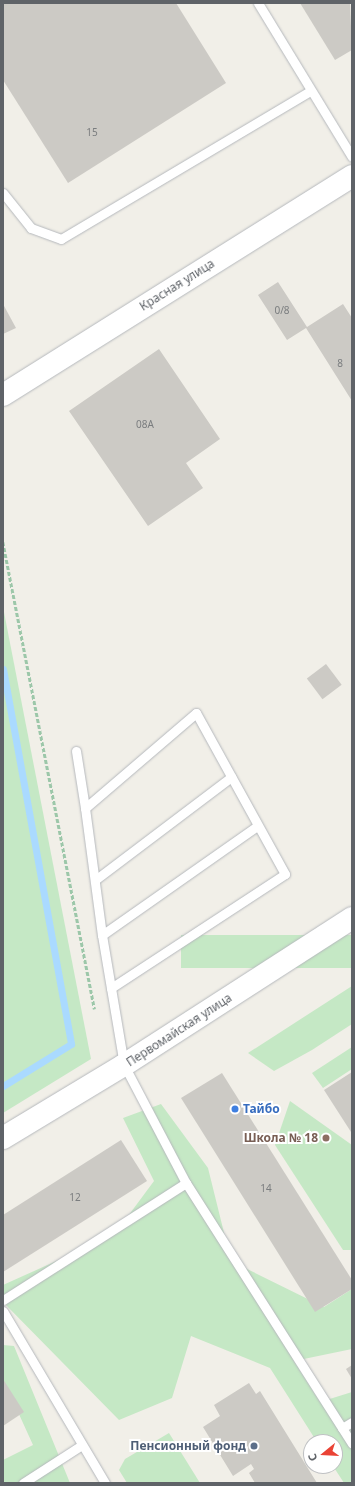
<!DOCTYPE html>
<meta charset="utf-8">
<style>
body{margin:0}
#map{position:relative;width:355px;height:1486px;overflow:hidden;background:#f1efe8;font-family:"Noto Sans",sans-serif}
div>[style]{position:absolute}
.green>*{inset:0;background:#c5e8c5;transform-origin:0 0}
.stream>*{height:7px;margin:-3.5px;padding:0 3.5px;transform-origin:3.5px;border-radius:3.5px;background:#aadaff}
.building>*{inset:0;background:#cccac5;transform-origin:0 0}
.path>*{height:2.5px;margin-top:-1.25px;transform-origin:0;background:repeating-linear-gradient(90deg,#9cc7a9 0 4px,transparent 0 6px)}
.roads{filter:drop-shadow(0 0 1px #b5b8bc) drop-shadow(0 0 1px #b5b8bc)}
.lane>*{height:9px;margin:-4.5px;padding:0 4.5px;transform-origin:4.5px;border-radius:4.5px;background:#fff}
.secondary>*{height:22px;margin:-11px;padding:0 11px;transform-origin:11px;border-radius:11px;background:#fff}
.dots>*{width:11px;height:11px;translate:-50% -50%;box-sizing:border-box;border:2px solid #fff;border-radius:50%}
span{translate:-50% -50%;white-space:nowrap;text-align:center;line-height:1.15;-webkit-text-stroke:4px #fff;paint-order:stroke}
.number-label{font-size:10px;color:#7a7d7f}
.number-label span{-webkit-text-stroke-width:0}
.street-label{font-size:12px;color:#5f6368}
.shop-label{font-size:12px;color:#366cbe;font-weight:700}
.left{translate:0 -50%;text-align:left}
.education-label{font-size:12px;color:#785e54;font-weight:700}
.right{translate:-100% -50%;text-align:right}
.service-label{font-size:12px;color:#4e5e75;font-weight:700}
.frame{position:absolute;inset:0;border:4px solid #5f6368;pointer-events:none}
.north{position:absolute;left:303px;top:1434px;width:40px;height:40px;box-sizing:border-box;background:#fff;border:1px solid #bfc1c3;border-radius:50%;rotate:252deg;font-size:11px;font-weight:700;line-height:16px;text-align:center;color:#5f6368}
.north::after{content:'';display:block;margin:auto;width:14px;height:18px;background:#ea4335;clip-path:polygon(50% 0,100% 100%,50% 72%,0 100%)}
</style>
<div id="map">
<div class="green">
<div style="clip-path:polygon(3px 607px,91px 1059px,3px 1113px)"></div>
<div style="left:352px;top:935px;width:33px;height:171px;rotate:90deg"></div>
<div style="clip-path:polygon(352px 986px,352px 1024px,312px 1050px,274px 1071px,248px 1053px)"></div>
<div style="clip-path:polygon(352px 1047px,352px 1069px,323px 1088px,312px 1073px)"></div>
<div style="clip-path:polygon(290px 1101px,352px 1145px,352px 1250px,343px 1250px,275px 1145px)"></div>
<div style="clip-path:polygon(161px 1104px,208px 1168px,231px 1261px,324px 1307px,352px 1289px,352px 1349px,294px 1361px,320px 1402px,352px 1392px,352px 1483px,344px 1483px,333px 1466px,335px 1442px,317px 1442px,270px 1368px,191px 1336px,172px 1398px,119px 1420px,3px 1302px,3px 1285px,114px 1235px,154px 1181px,123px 1118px)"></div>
<div style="clip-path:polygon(3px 1345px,14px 1346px,70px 1483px,3px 1483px,3px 1460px,33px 1445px,3px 1379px)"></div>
<div style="clip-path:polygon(169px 1433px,200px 1483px,127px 1483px,119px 1470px,125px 1459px)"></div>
</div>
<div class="stream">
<div style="left:3px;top:669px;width:381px;rotate:79.7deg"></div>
<div style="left:71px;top:1044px;width:80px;rotate:148.3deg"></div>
</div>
<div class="building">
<div style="clip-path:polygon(3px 3px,176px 3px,226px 83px,68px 183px,3px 80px)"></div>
<div style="clip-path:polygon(300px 3px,350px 3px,352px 50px,335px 60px)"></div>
<div style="clip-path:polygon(278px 282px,307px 327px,343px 304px,352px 318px,352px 401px,306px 328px,287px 340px,258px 295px)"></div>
<div style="clip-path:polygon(3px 304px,16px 328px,3px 334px)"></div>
<div style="clip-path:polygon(159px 349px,220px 439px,186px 463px,203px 488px,148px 526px,69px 411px)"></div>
<div style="left:326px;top:664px;width:26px;height:24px;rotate:53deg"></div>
<div style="clip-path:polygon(352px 1072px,352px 1131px,351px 1132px,324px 1090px)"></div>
<div style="clip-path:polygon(222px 1073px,352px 1280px,352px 1289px,315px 1312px,181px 1098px)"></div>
<div style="clip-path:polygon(121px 1140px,147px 1181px,3px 1272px,3px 1215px)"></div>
<div style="clip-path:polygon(352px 1365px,352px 1379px,346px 1369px)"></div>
<div style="clip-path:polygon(3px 1379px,24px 1412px,3px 1426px)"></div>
<div style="clip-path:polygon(249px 1383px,256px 1394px,260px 1391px,317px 1483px,255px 1483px,249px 1473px,254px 1469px,251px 1464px,233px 1476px,203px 1427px,220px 1416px,214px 1405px)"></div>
</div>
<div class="path">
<div style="left:3px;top:542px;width:476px;rotate:78.9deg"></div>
</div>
<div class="roads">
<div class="lane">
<div style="left:258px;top:3px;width:180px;rotate:58.6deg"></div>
<div style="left:3px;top:193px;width:45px;rotate:51.3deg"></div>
<div style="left:31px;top:228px;width:32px;rotate:20deg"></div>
<div style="left:61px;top:239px;width:290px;rotate:-30.7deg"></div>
<div style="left:76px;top:751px;width:58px;rotate:81deg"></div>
<div style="left:95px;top:880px;width:171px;rotate:-37.1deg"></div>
<div style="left:102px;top:935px;width:189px;rotate:-35.1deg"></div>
<div style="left:111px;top:988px;width:208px;rotate:-33.2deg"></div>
<div style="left:285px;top:874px;width:184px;rotate:-118.9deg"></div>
<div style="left:196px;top:713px;width:146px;rotate:139.4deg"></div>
<div style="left:85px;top:808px;width:128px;rotate:82.4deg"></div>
<div style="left:102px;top:935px;width:54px;rotate:80.4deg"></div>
<div style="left:111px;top:988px;width:78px;rotate:80.4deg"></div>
<div style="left:124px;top:1065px;width:133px;rotate:62.3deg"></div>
<div style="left:186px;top:1183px;width:309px;rotate:57.5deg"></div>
<div style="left:3px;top:1300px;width:217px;rotate:-32.6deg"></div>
<div style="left:3px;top:1311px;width:200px;rotate:59.3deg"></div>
<div style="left:342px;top:1428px;width:12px;rotate:-31deg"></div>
<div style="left:23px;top:1483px;width:70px;rotate:-32.8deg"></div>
</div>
<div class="secondary">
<div style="left:3px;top:395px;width:412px;rotate:-32.1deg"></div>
<div style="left:3px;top:1138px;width:141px;rotate:-31.1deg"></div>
<div style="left:124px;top:1065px;width:271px;rotate:-32.8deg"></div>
</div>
</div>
<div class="dots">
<div style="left:235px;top:1109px;background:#3f7fe0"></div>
<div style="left:326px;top:1138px;background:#8d6e63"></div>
<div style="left:254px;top:1446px;background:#5c6f8a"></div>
</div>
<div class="number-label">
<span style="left:92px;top:133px">15</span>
<span style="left:282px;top:311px">0/8</span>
<span style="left:340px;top:364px">8</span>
<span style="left:145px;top:425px">08А</span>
<span style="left:266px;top:1189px">14</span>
<span style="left:75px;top:1198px">12</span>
</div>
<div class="street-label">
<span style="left:177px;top:285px;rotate:-32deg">Красная улица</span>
<span style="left:179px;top:1030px;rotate:-33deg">Первомайская улица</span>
</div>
<div class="shop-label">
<span class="left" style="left:243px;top:1109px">Тайбо</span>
</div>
<div class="education-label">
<span class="right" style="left:318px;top:1138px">Школа № 18</span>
</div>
<div class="service-label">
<span class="right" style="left:246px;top:1446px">Пенсионный фонд</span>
</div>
<div class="frame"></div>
<div class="north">С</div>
</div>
